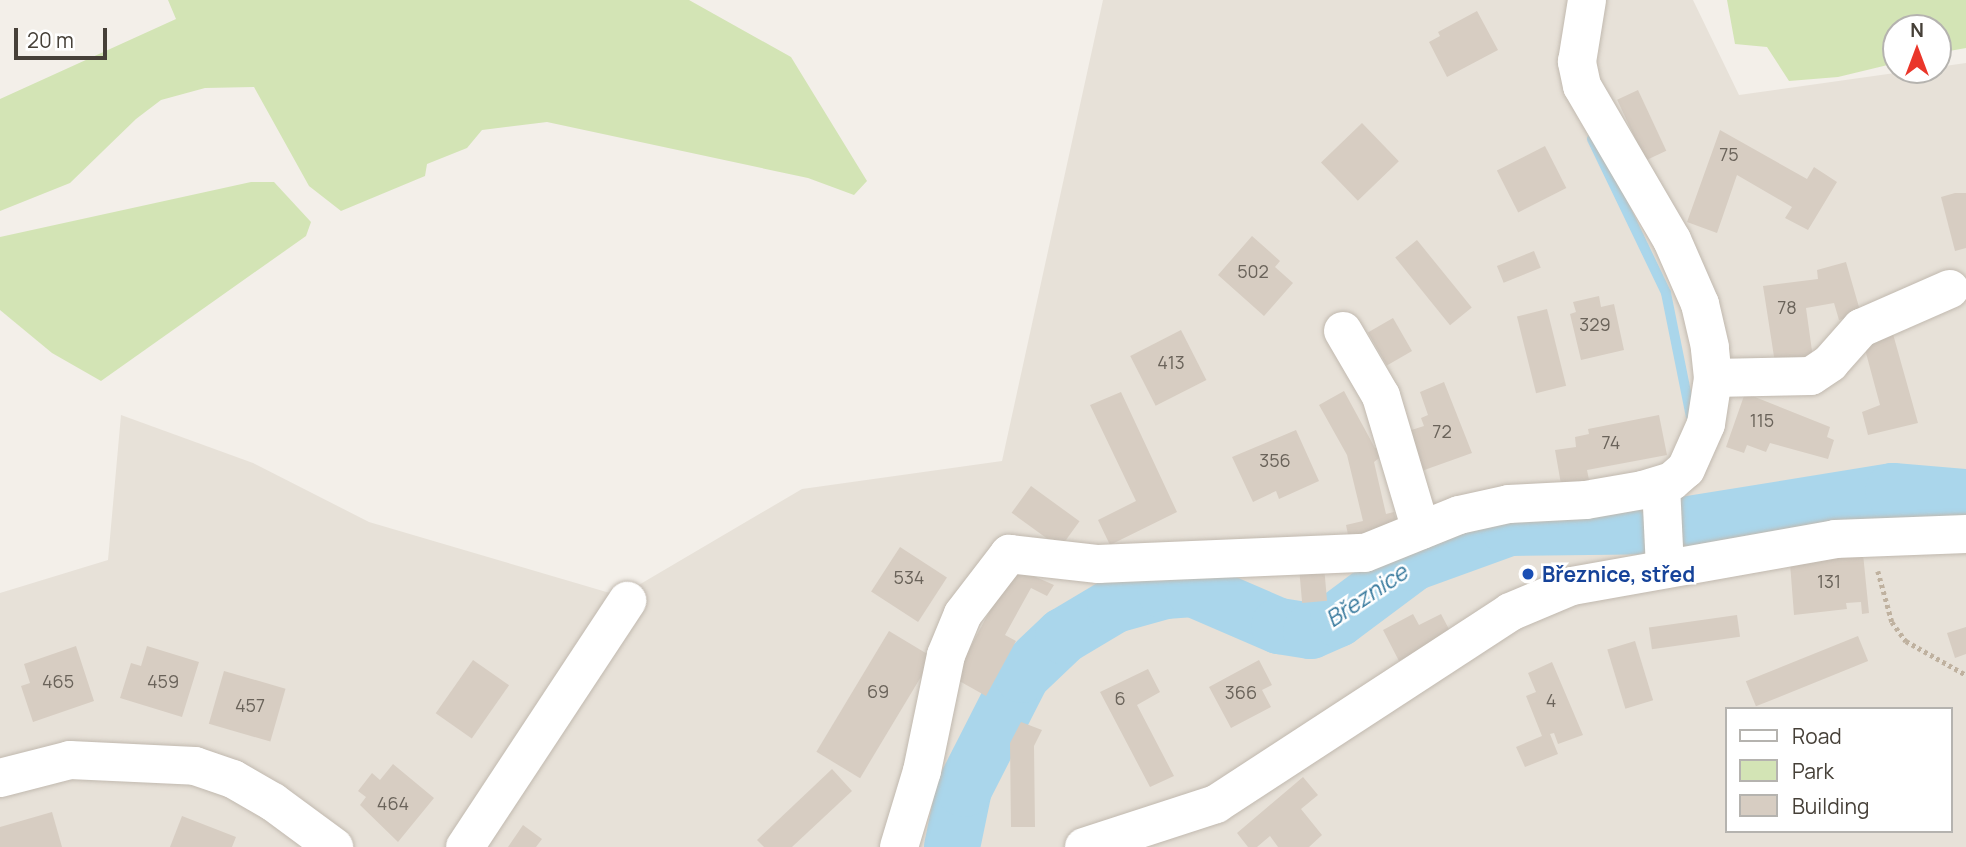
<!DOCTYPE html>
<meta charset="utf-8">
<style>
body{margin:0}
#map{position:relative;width:1966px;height:847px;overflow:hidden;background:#f3efe9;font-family:Manrope,sans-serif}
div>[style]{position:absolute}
.residential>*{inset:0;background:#e7e1d8}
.green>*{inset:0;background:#d3e4b5}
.stream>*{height:10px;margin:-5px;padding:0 5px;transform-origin:5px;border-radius:5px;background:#aad6eb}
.river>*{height:56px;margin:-28px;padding:0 28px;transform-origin:28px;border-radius:28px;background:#aad6eb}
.building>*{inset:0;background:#d7cdc2;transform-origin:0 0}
.path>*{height:4.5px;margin-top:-2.25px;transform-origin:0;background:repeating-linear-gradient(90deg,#bfb19f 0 3.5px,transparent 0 7px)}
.roads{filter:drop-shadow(0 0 2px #c1b9af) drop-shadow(0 0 2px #c1b9af)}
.minor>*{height:38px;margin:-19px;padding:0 19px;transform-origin:19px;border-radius:19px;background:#fff}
.dots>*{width:19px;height:19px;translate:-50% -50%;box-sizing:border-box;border:4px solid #fff;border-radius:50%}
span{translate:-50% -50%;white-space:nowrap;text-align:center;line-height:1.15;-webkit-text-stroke:5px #fff;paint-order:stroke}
.number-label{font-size:18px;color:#6a635a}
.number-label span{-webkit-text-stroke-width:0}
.transit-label{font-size:21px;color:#164399;font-weight:700}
.left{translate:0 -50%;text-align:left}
.water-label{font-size:23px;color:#35789c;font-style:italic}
.legend{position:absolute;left:1725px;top:707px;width:228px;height:126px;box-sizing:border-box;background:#fff;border:2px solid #b5b3af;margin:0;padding:9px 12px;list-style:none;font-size:21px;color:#464038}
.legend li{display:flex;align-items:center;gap:14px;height:35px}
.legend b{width:35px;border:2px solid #b5b3af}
.north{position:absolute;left:1882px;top:14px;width:70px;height:70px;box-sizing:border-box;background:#fff;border:2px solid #b5b3af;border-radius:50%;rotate:0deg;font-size:19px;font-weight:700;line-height:28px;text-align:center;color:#464038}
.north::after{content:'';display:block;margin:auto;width:24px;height:32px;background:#ea362a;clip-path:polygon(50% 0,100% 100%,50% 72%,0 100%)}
.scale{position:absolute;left:14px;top:28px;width:93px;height:32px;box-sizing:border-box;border:4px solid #464038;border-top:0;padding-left:9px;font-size:21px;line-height:24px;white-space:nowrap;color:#464038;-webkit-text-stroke:5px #fff;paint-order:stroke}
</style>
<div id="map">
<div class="residential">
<div style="clip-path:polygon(evenodd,1103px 0,1693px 0,1739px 95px,1966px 63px,1966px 847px,0 847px,0 593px,108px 560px,121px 415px,253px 463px,369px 522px,620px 596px,802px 489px,1002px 461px,1103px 0,1726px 709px,1950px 709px,1950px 831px,1726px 831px,1726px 709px)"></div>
</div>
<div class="green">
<div style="clip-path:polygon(168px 0,689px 0,791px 57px,867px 181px,854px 195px,808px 178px,547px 122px,482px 130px,467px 148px,427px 164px,425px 176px,341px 211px,309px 186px,254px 87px,205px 88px,161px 100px,136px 119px,70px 183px,0 211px,0 99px,176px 19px)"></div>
<div style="clip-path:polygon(1727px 0,1966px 0,1966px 48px,1938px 53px,1938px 28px,1896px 28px,1896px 63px,1838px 77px,1789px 81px,1767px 47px,1735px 44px)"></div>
<div style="clip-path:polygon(251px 182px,274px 182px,311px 222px,306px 236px,101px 381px,52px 353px,0 310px,0 237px)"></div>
</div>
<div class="stream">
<div style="left:1592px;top:139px;width:171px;rotate:64.3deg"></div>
<div style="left:1666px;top:293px;width:126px;rotate:78.6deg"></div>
<div style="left:1677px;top:526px;width:27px;rotate:-63deg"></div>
</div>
<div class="river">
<div style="left:952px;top:847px;width:59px;rotate:-78.3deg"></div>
<div style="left:964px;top:789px;width:128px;rotate:-63deg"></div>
<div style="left:1022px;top:675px;width:57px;rotate:-43.6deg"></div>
<div style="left:1063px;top:636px;width:61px;rotate:-30.8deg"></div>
<div style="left:1115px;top:605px;width:52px;rotate:-15.6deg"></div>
<div style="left:1165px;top:591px;width:28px;rotate:-4deg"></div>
<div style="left:1193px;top:589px;width:94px;rotate:23.3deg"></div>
<div style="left:1279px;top:626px;width:32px;rotate:9deg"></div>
<div style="left:1311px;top:631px;width:30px;rotate:-24deg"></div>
<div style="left:1338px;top:619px;width:94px;rotate:-36.7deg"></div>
<div style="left:1413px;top:563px;width:102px;rotate:-20deg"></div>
<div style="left:1509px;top:528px;width:168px;rotate:-0.7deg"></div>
<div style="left:1677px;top:526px;width:219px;rotate:-9.2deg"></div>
<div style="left:1893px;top:491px;width:73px;rotate:4.7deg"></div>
</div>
<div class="building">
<div style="clip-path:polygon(1477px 11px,1498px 50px,1447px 77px,1429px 42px,1440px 36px,1438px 32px)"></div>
<div style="left:1638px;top:90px;width:67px;height:23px;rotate:65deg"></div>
<div style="left:1362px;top:123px;width:53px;height:57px;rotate:46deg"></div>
<div style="clip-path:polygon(1720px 130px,1807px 179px,1814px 167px,1837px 182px,1808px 230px,1785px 218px,1792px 207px,1737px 175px,1717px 233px,1687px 222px)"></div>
<div style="left:1545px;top:146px;width:47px;height:54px;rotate:63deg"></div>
<div style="clip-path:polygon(1955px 193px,1966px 193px,1966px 248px,1955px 251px,1941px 197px)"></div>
<div style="clip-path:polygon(1252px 236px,1280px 261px,1275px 267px,1293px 283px,1264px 316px,1218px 275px)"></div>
<div style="left:1417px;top:240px;width:87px;height:28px;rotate:51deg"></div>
<div style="left:1534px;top:251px;width:18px;height:40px;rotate:68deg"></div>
<div style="clip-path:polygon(1846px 262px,1861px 314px,1839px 320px,1834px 303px,1806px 308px,1813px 358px,1775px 363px,1763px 286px,1818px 279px,1817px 270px)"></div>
<div style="clip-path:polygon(1599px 296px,1601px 307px,1614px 304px,1624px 350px,1581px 360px,1570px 314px,1576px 312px,1573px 302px)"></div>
<div style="left:1547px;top:309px;width:79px;height:31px;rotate:76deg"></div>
<div style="left:1393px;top:318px;width:38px;height:29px;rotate:60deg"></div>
<div style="left:1181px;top:330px;width:56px;height:57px;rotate:63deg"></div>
<div style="clip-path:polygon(1893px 334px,1918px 423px,1868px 435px,1862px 412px,1880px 405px,1863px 342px)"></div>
<div style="clip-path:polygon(1444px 382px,1472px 453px,1416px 473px,1402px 433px,1424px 426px,1421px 418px,1428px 415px,1420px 392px)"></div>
<div style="clip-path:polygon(1344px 391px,1375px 448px,1390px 445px,1391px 449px,1374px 462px,1386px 514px,1394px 512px,1399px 532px,1350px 544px,1346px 525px,1363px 521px,1347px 455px,1319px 405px)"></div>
<div style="clip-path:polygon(1121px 392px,1177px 512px,1110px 545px,1098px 520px,1136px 501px,1090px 405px)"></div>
<div style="clip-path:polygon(1745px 393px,1830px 427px,1827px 437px,1834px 440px,1828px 459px,1770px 443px,1766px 452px,1747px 445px,1744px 453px,1726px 447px)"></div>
<div style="clip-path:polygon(1659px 415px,1667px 455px,1587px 470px,1590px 485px,1562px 490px,1555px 450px,1576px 447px,1575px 437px,1589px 434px,1588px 429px)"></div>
<div style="clip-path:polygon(1296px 430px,1319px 481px,1279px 499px,1276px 491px,1253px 502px,1232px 457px)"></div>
<div style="left:1031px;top:486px;width:60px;height:33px;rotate:36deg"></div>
<div style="left:900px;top:547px;width:56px;height:53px;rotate:33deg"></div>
<div style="clip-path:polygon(1863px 554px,1869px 613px,1862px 614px,1861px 602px,1846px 603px,1847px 609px,1794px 615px,1790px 563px)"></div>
<div style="left:1324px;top:566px;width:35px;height:25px;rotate:85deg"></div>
<div style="clip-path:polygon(1013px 567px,1054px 585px,1047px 596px,1031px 588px,1005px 635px,1016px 641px,986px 696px,954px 678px)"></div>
<div style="clip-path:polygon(1413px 614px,1419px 625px,1441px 614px,1451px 633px,1399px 661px,1383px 630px)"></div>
<div style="left:1737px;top:615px;width:22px;height:89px;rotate:82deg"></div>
<div style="clip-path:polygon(1966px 627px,1966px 654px,1955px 658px,1947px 633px)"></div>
<div style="left:889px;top:631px;width:51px;height:141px;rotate:31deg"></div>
<div style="left:1858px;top:636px;width:27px;height:121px;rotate:68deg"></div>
<div style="left:1635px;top:641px;width:62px;height:29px;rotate:73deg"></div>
<div style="clip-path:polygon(76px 646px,94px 701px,33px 722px,21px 686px,30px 683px,24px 664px)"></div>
<div style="clip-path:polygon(147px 646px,199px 662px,182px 717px,120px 698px,131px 663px,141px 666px)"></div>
<div style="left:473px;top:660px;width:44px;height:65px;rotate:35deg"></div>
<div style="clip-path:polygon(1259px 660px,1272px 685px,1262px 690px,1271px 707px,1231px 728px,1209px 687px)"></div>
<div style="clip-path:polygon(1552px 662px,1583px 735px,1558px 744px,1554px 733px,1550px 734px,1558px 754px,1525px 767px,1516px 747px,1542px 736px,1526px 696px,1536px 692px,1528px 673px)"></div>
<div style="clip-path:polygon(1148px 669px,1160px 692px,1137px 705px,1174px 776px,1150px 787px,1100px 692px)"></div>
<div style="left:224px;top:671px;width:64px;height:55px;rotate:16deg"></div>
<div style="clip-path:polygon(1021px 722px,1042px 730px,1034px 746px,1035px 827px,1011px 827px,1010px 743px)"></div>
<div style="clip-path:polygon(393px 764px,434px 798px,398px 842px,360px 805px,366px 797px,358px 791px,372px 773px,380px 780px)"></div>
<div style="clip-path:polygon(832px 769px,852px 791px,792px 847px,764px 847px,757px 840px)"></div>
<div style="clip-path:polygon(1303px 777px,1318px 795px,1301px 809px,1322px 835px,1309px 847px,1278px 847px,1270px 836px,1257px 847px,1248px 847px,1237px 833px)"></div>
<div style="clip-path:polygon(52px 812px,62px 847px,0 847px,0 827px)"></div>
<div style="clip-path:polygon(182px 816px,236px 837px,232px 847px,170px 847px)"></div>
<div style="clip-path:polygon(523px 825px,542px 839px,536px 847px,508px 847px)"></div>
</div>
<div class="path">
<div style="left:1878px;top:571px;width:53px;rotate:74.6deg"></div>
<div style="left:1892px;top:622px;width:24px;rotate:54deg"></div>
<div style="left:1906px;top:641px;width:69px;rotate:29.5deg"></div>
</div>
<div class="roads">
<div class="minor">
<div style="left:1343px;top:331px;width:75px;rotate:59.7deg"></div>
<div style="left:1381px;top:396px;width:140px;rotate:73.4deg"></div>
<div style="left:1713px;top:378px;width:98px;rotate:-1.2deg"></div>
<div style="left:1811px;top:376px;width:23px;rotate:-34deg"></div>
<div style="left:1830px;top:363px;width:47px;rotate:-48.5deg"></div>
<div style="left:1861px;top:328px;width:97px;rotate:-23.7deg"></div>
<div style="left:1661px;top:486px;width:83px;rotate:87.2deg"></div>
<div style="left:0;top:778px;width:72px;rotate:-14.4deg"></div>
<div style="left:70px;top:760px;width:125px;rotate:2.7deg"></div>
<div style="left:195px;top:766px;width:40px;rotate:18.9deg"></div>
<div style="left:233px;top:779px;width:46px;rotate:29.9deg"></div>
<div style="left:273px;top:802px;width:76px;rotate:36.4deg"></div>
<div style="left:465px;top:847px;width:295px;rotate:-56.6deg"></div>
<div style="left:899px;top:847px;width:79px;rotate:-73.2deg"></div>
<div style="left:922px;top:771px;width:118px;rotate:-78.3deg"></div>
<div style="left:946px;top:655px;width:44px;rotate:-67.5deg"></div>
<div style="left:963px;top:614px;width:76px;rotate:-52.5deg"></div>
<div style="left:1009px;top:554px;width:90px;rotate:6.4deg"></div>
<div style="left:1098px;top:564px;width:267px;rotate:-2.4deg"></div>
<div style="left:1365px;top:553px;width:101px;rotate:-22deg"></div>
<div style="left:1459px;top:515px;width:51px;rotate:-12.4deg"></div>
<div style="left:1509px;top:504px;width:77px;rotate:-3deg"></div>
<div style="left:1586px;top:500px;width:58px;rotate:-10deg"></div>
<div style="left:1643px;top:490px;width:30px;rotate:-17deg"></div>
<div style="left:1672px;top:481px;width:18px;rotate:-41deg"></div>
<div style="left:1686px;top:469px;width:49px;rotate:-66deg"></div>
<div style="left:1706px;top:424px;width:47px;rotate:-81.3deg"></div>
<div style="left:1713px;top:378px;width:31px;rotate:-96deg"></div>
<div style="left:1710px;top:347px;width:44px;rotate:-103.1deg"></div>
<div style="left:1700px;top:304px;width:70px;rotate:-113.6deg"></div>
<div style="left:1672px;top:240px;width:178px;rotate:-120.3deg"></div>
<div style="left:1582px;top:86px;width:25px;rotate:-102deg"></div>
<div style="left:1577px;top:62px;width:63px;rotate:-80.8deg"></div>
<div style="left:1084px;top:847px;width:139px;rotate:-18deg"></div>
<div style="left:1216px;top:804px;width:351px;rotate:-33.1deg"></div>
<div style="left:1510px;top:612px;width:67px;rotate:-22.8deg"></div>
<div style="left:1572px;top:586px;width:267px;rotate:-10.1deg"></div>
<div style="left:1835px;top:539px;width:131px;rotate:-2.2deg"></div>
</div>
</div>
<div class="dots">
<div style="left:1528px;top:574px;background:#1a4fb4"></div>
</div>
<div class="number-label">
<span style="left:1729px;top:154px">75</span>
<span style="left:1253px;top:271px">502</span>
<span style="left:1787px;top:307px">78</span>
<span style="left:1595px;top:324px">329</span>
<span style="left:1171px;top:362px">413</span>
<span style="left:1762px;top:420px">115</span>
<span style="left:1442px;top:431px">72</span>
<span style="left:1611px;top:442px">74</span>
<span style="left:1275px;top:460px">356</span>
<span style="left:909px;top:577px">534</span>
<span style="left:1829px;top:581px">131</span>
<span style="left:58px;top:681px">465</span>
<span style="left:163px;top:681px">459</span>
<span style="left:878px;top:691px">69</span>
<span style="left:1241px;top:692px">366</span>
<span style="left:1120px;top:698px">6</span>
<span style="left:1551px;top:700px">4</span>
<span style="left:250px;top:705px">457</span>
<span style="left:393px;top:803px">464</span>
</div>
<div class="transit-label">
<span class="left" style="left:1542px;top:574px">Březnice, střed</span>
</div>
<div class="water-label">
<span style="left:1366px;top:595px;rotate:-34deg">Březnice</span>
</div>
<ul class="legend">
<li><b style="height:9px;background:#fff"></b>Road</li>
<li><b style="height:19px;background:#d3e4b5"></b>Park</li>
<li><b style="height:19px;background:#d7cdc2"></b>Building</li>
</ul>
<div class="north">N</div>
<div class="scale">20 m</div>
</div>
